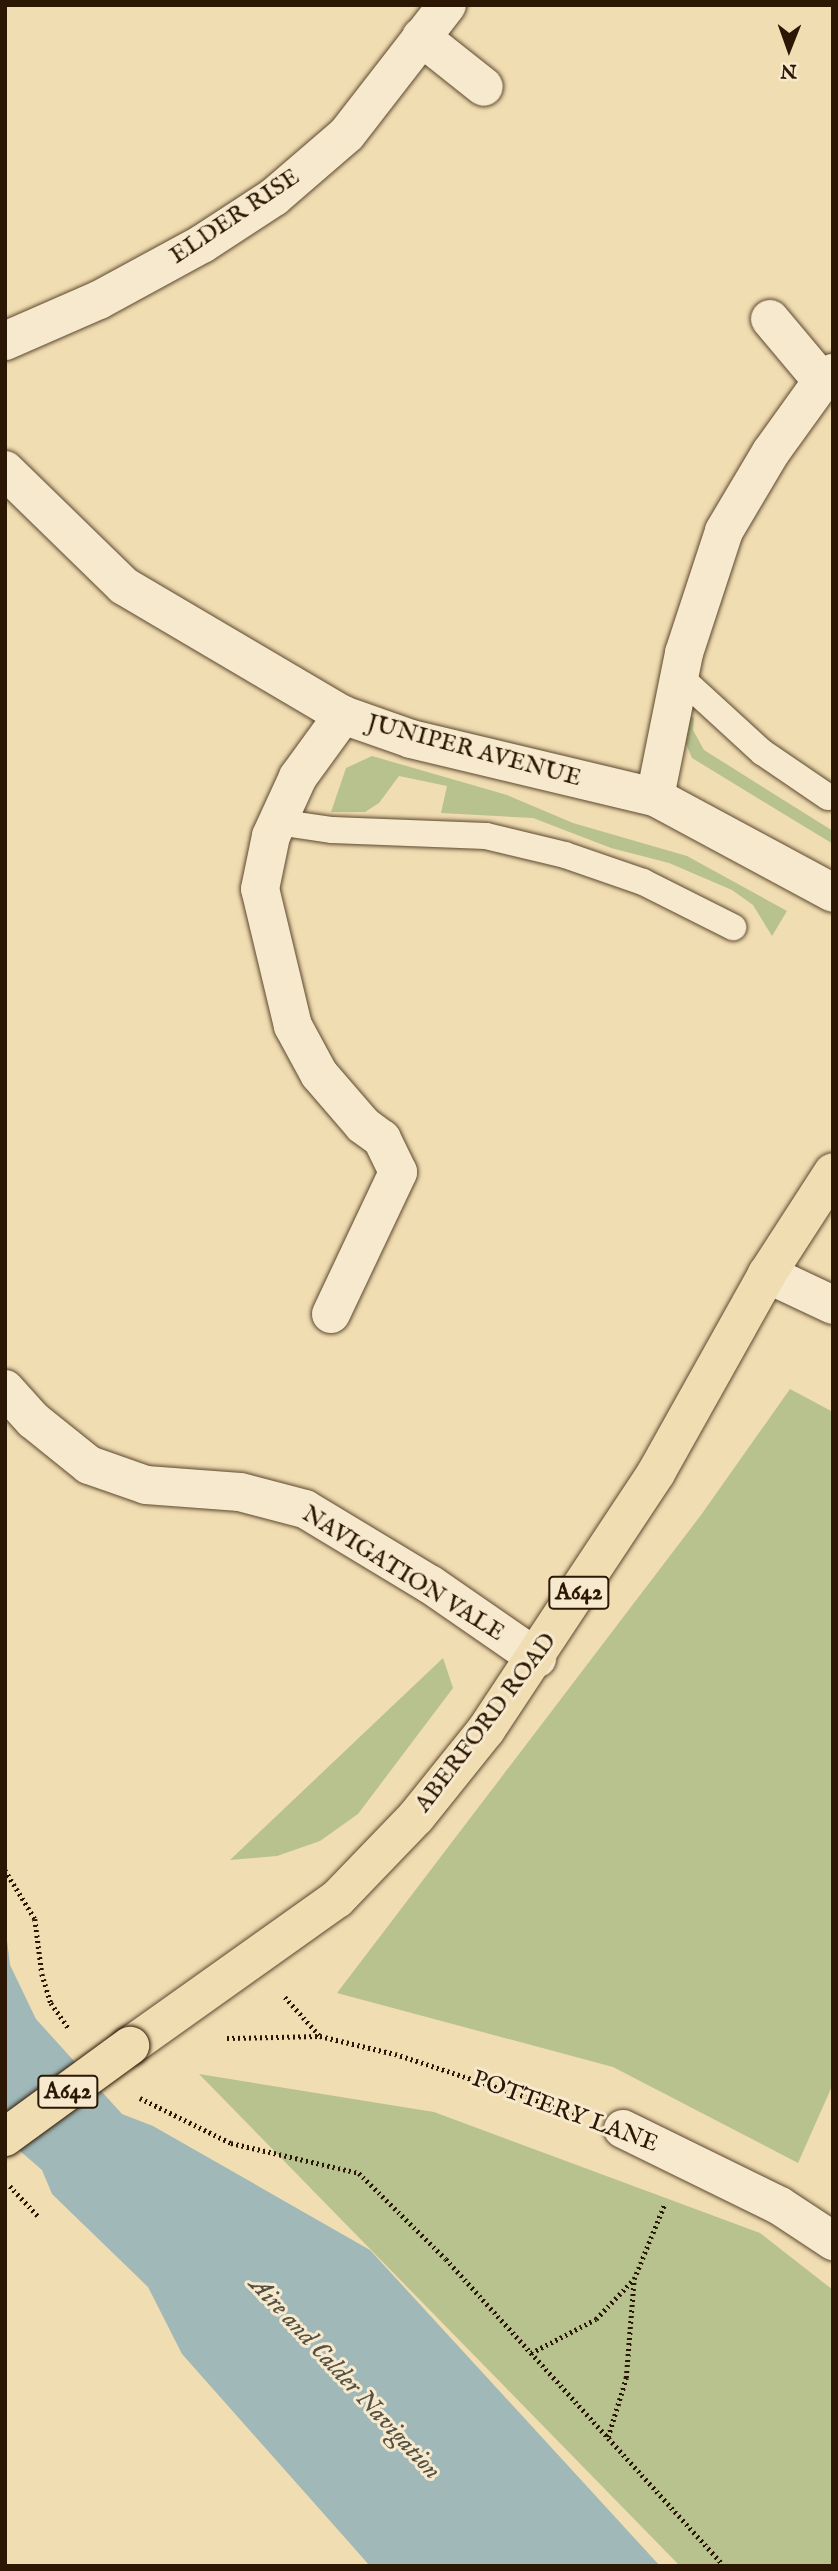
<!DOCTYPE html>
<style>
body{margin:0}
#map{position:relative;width:838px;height:2571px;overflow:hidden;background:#f1ddb2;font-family:"IM FELL English",serif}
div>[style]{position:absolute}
.green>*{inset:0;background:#b8c28e}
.water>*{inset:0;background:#a0b9b8}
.path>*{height:4.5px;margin-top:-2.25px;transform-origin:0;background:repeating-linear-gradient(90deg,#2b1703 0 2px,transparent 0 5.5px)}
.roads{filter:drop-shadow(0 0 2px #5c482f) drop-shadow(0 0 2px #5c482f)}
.lane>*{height:26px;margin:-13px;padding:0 13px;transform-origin:13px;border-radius:13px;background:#f6e9cd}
.street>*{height:38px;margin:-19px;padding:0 19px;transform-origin:19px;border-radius:19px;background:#f6e9cd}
.primary>*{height:38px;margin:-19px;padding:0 19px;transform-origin:19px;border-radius:19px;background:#f1ddb2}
.bridges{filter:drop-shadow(0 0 2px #2b1703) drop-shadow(0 0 2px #2b1703)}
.primary-bridge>*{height:38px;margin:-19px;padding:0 19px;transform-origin:19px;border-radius:19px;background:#f1ddb2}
span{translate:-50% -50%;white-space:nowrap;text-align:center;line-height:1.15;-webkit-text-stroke:6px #f6e9cd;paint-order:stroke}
.shield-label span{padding:2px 5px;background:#f6e9cd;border:2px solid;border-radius:5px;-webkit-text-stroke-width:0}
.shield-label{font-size:23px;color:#2b1703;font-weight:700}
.street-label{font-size:24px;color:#2b1703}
.water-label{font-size:26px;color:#545042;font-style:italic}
.frame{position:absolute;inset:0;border:7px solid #2b1703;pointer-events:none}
.north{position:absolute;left:754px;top:14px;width:70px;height:70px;-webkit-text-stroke:5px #f6e9cd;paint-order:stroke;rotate:181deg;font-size:19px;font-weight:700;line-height:28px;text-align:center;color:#2b1703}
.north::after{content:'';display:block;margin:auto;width:24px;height:32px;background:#2b1703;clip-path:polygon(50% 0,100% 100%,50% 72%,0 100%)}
</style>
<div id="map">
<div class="green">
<div style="clip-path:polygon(687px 715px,694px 718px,693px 730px,704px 750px,833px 831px,833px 844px,692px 758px,683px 737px)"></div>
<div style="clip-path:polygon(372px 756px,507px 795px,573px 823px,687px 856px,787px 911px,772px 936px,753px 905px,732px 890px,669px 863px,611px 848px,533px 818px,441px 813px,447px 786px,399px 776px,379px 803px,365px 812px,331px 812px,346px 768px)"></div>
<div style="clip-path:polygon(790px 1389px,833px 1412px,833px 2084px,798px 2163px,613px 2067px,337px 1993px,701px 1515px)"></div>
<div style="clip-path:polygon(443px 1658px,453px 1688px,358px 1814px,320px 1841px,277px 1856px,230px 1860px)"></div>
<div style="clip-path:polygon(199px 2074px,434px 2112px,760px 2233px,833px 2290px,833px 2566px,680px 2566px)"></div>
</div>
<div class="water">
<div style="clip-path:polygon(5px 1923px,10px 1965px,36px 2019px,122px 2114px,153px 2126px,370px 2250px,660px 2566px,370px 2566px,182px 2354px,148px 2287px,52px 2194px,42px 2170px,5px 2138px)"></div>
</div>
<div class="path">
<div style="left:5px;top:1870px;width:57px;rotate:58.5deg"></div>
<div style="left:35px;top:1919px;width:55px;rotate:82.7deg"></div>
<div style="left:42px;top:1974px;width:30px;rotate:73deg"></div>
<div style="left:51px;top:2003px;width:32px;rotate:55deg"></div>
<div style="left:285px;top:1997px;width:52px;rotate:48.1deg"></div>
<div style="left:320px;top:2036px;width:77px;rotate:13.5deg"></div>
<div style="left:395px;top:2054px;width:190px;rotate:18.1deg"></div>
<div style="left:227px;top:2038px;width:92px;rotate:-1.2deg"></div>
<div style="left:140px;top:2098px;width:102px;rotate:26.3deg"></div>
<div style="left:231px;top:2143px;width:131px;rotate:13.2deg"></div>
<div style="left:359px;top:2173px;width:122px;rotate:44.7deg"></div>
<div style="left:446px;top:2259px;width:414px;rotate:47.8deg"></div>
<div style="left:10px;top:2186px;width:41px;rotate:47deg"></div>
<div style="left:531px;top:2353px;width:73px;rotate:-27.6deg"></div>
<div style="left:596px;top:2319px;width:54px;rotate:-46.5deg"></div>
<div style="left:608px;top:2437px;width:62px;rotate:-73deg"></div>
<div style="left:626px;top:2378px;width:99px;rotate:-85.4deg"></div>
<div style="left:634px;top:2279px;width:82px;rotate:-67.8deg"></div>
</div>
<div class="roads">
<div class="lane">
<div style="left:679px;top:676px;width:113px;rotate:42.5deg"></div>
<div style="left:762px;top:752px;width:80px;rotate:34.3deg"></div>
<div style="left:277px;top:822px;width:56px;rotate:8.3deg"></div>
<div style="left:332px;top:830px;width:154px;rotate:2.2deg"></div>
<div style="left:486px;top:836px;width:81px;rotate:13.5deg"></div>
<div style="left:565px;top:855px;width:83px;rotate:19.1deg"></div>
<div style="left:643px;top:882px;width:101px;rotate:26.6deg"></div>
</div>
<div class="street">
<div style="left:421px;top:37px;width:80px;rotate:38.4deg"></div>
<div style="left:770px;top:319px;width:81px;rotate:50deg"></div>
<div style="left:5px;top:341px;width:103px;rotate:-23.6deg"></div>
<div style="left:99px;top:300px;width:117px;rotate:-28.5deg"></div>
<div style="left:202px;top:244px;width:86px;rotate:-33.1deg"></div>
<div style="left:274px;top:197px;width:96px;rotate:-40.8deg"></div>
<div style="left:347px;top:134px;width:163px;rotate:-52.2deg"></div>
<div style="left:5px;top:470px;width:166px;rotate:44.3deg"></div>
<div style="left:124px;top:586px;width:254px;rotate:30.5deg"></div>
<div style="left:343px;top:715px;width:72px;rotate:19.4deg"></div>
<div style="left:411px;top:739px;width:251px;rotate:13.4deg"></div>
<div style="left:655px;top:797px;width:202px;rotate:28.3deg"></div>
<div style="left:655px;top:797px;width:147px;rotate:-78.6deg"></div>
<div style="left:684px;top:653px;width:128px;rotate:-71.8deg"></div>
<div style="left:724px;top:531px;width:92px;rotate:-59.3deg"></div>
<div style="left:771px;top:452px;width:87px;rotate:-54.3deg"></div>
<div style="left:822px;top:381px;width:14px;rotate:-36deg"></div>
<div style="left:767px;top:1274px;width:73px;rotate:25.2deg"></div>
<div style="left:331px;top:1314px;width:157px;rotate:-64.7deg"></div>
<div style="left:398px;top:1172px;width:37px;rotate:-116deg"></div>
<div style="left:382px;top:1139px;width:24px;rotate:-144deg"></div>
<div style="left:363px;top:1125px;width:67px;rotate:-130.8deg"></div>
<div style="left:319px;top:1074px;width:55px;rotate:-118.4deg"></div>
<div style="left:293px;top:1026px;width:141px;rotate:-103.5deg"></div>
<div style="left:260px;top:889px;width:54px;rotate:-78.3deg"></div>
<div style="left:271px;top:836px;width:65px;rotate:-65.4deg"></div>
<div style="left:298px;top:777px;width:77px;rotate:-54deg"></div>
<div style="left:5px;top:1389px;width:42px;rotate:47.9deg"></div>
<div style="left:33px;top:1420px;width:72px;rotate:38.8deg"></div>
<div style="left:89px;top:1465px;width:60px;rotate:19.3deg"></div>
<div style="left:146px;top:1485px;width:94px;rotate:4.3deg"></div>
<div style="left:240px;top:1492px;width:67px;rotate:14.7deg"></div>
<div style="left:305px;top:1509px;width:147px;rotate:31.1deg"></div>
<div style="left:431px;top:1585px;width:129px;rotate:34.6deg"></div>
<div style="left:623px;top:2129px;width:175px;rotate:26.1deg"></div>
<div style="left:780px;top:2206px;width:64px;rotate:33.4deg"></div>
</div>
<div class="primary">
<div style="left:130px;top:2046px;width:254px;rotate:-35.4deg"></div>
<div style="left:337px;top:1899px;width:114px;rotate:-46.1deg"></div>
<div style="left:416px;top:1817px;width:112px;rotate:-51.2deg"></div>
<div style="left:486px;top:1730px;width:308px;rotate:-56.5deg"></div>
<div style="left:656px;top:1473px;width:228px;rotate:-60.8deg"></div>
<div style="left:767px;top:1274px;width:121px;rotate:-57.1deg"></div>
</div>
</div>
<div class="bridges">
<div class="primary-bridge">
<div style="left:5px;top:2137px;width:155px;rotate:-36.1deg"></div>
</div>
</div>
<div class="shield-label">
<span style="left:579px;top:1593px">A642</span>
<span style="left:68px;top:2092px">A642</span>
</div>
<div class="street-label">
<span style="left:235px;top:217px;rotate:-34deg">ELDER RISE</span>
<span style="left:474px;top:751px;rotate:15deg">JUNIPER AVENUE</span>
<span style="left:403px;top:1574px;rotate:32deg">NAVIGATION VALE</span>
<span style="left:486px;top:1723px;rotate:-53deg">ABERFORD ROAD</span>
<span style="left:565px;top:2112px;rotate:20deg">POTTERY LANE</span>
</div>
<div class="water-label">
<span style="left:345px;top:2378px;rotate:47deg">Aire and Calder Navigation</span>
</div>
<div class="frame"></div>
<div class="north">N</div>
</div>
